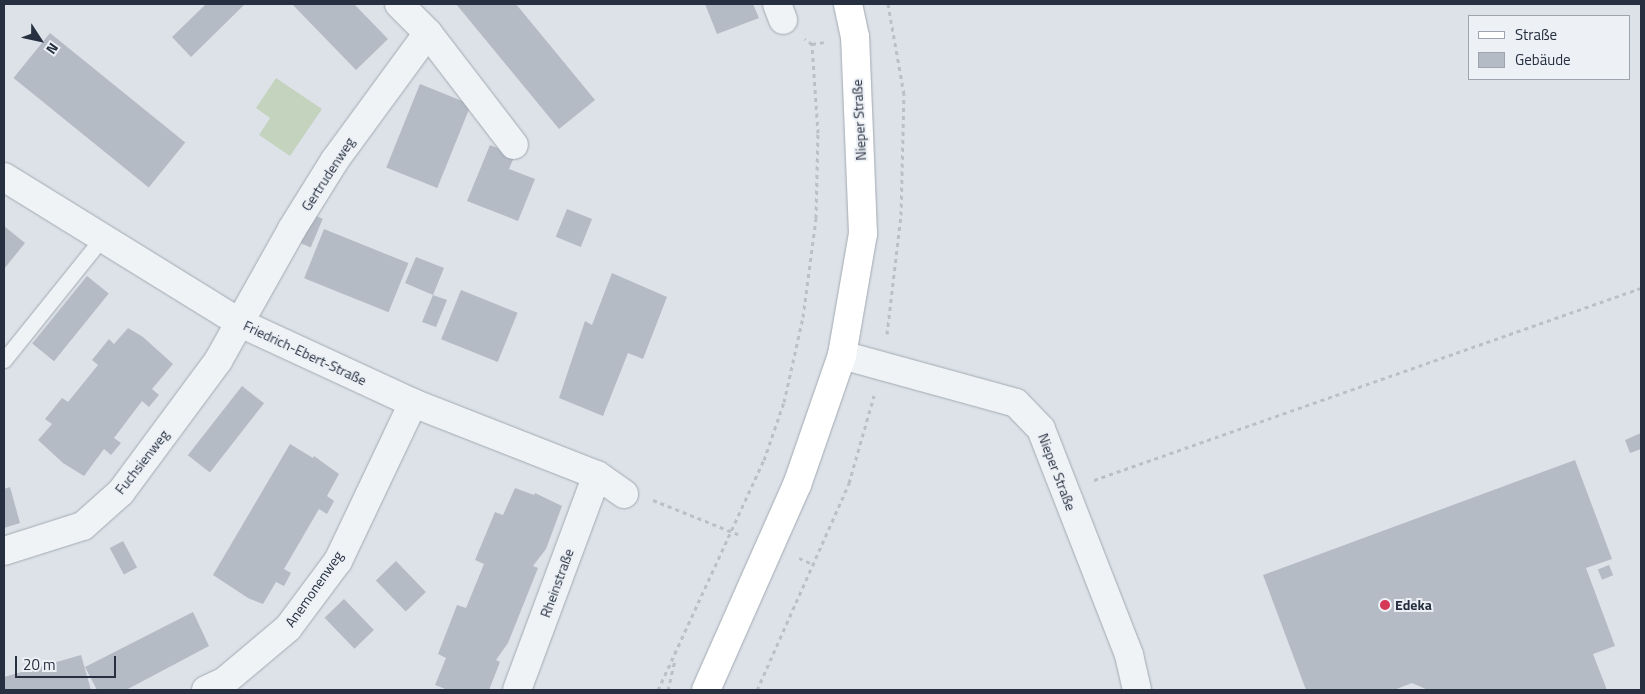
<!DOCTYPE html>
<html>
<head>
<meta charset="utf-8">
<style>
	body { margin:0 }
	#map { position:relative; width:1645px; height:694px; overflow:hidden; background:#dde2e8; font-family:"Titillium Web",sans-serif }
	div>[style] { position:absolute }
	.green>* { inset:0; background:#c4d3be }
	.building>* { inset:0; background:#b4bbc5; transform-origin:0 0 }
	.path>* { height:3px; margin-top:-1.5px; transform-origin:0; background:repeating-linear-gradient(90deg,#bbc0c7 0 4px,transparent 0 8px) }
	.roads { filter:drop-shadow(0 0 1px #a2a9b2) drop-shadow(0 0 1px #a2a9b2) }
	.lane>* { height:15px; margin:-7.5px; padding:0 7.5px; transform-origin:7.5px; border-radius:7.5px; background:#f0f3f6 }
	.street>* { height:28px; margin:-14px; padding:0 14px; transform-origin:14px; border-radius:14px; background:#f0f3f6 }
	.secondary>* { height:28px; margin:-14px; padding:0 14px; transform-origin:14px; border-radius:14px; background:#fff }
	.dots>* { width:14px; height:14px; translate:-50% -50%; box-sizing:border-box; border:2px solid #edf1f6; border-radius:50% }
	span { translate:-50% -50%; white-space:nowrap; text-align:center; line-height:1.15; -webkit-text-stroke:4px #edf1f6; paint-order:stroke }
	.street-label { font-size:14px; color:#263040 }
	.poi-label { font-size:14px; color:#263040; font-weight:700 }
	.left { translate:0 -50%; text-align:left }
	.frame { position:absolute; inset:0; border:5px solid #263040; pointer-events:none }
	.legend { position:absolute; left:1468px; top:15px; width:162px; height:65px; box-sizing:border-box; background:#edf1f6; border:1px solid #9da4ad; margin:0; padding:6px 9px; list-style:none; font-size:15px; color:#263040 }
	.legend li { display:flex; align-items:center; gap:10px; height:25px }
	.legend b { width:25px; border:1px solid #9da4ad }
	.north { position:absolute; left:15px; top:15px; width:50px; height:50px; -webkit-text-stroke:4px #edf1f6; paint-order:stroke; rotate:125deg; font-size:14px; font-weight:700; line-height:20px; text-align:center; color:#263040 }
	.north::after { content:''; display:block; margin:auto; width:18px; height:22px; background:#263040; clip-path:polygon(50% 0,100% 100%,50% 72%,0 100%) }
	.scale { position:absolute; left:15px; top:656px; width:101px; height:22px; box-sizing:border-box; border:2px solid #263040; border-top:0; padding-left:6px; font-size:15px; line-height:18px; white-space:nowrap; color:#263040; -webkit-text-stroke:4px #edf1f6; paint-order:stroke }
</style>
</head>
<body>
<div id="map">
	<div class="green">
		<i style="clip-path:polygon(276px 78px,322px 109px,290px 156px,259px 135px,270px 118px,256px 108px)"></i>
	</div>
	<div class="building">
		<i style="clip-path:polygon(206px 4px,245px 4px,191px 57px,172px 37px)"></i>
		<i style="clip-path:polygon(292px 4px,354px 4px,388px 39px,356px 70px)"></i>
		<i style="clip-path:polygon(456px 4px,516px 4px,595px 100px,559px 129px)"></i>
		<i style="clip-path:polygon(705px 4px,753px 4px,759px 18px,717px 34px)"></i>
		<i style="left:50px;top:33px;width:174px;height:58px;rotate:39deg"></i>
		<i style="left:420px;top:84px;width:55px;height:90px;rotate:22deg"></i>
		<i style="clip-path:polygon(490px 145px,515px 155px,509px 169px,535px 179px,518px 221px,467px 201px)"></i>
		<i style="left:567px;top:209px;width:27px;height:30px;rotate:22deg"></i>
		<i style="left:309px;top:213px;width:15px;height:31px;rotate:23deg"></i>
		<i style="clip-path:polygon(4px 226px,25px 243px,4px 269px)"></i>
		<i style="left:324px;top:229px;width:91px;height:53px;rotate:22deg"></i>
		<i style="clip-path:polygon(416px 257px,444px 268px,433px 295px,447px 300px,436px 327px,422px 322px,433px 295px,405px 283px)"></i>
		<i style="clip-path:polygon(612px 273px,667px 297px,643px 359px,628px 353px,603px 416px,559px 398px,585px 321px,592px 325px)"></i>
		<i style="left:87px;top:276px;width:28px;height:87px;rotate:39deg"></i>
		<i style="left:461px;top:290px;width:61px;height:53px;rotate:22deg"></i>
		<i style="clip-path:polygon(128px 328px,143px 337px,173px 364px,152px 389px,159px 395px,149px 407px,142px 401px,114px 438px,121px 443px,111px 455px,104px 449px,84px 476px,63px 463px,38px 440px,52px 424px,45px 419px,62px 398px,68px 402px,98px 365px,92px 360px,109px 339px,114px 344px)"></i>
		<i style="left:242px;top:386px;width:28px;height:88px;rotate:38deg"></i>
		<i style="clip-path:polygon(1641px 433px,1641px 449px,1630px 453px,1625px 440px)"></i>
		<i style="clip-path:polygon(290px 444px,313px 458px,314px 456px,339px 474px,327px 496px,334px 501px,327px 514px,319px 509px,284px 569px,291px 573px,284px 586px,276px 582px,263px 604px,248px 598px,213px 575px)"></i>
		<i style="clip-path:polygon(1575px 460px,1612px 559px,1586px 568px,1615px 646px,1593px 654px,1607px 690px,1428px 690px,1412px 683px,1394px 690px,1306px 690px,1263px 575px)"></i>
		<i style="clip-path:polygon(10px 487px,20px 523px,4px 528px,4px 489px)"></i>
		<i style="clip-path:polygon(515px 488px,534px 495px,535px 493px,562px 506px,546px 549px,533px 566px,538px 568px,508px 643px,496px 660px,500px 662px,489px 690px,448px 690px,435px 685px,446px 658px,438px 654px,457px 605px,466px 608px,484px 564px,475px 560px,495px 512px,503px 515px)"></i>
		<i style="left:123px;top:541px;width:30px;height:15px;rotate:62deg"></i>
		<i style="left:396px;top:561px;width:43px;height:28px;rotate:46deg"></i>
		<i style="left:1609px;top:565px;width:11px;height:12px;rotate:68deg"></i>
		<i style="left:344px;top:599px;width:43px;height:27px;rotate:46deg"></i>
		<i style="clip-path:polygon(193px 612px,209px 646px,126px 690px,97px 690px,85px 667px)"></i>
		<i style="clip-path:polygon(81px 655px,91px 690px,4px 690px,4px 677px)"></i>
	</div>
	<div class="path">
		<i style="left:812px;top:44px;width:12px;rotate:-9deg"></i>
		<i style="left:887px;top:334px;width:120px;rotate:-83.3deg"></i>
		<i style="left:901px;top:215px;width:121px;rotate:-88.6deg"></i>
		<i style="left:904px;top:94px;width:91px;rotate:-100.1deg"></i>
		<i style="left:1094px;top:480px;width:580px;rotate:-19.34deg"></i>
		<i style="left:653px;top:500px;width:94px;rotate:21.9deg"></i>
		<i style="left:799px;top:558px;width:17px;rotate:24deg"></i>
		<i style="left:658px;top:690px;width:253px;rotate:-65.3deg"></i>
		<i style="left:764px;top:460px;width:61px;rotate:-71deg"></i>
		<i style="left:784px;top:402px;width:87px;rotate:-77.4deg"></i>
		<i style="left:803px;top:317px;width:100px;rotate:-82.5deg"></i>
		<i style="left:816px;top:218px;width:85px;rotate:-88.7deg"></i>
		<i style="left:818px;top:133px;width:89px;rotate:-93.9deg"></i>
		<i style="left:812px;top:44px;width:9px;rotate:-144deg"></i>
		<i style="left:668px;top:690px;width:31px;rotate:-77deg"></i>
		<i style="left:757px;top:690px;width:227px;rotate:-66deg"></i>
		<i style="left:849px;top:483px;width:91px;rotate:-74deg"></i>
	</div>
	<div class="roads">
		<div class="lane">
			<i style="left:4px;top:360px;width:156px;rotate:-51.2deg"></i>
		</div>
		<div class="street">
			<i style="left:399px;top:4px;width:41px;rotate:45deg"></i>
			<i style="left:428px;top:33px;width:141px;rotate:52.5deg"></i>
			<i style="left:777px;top:4px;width:17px;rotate:69deg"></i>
			<i style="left:4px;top:177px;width:278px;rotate:31.7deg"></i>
			<i style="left:240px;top:323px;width:191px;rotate:24.8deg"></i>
			<i style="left:413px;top:403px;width:198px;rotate:21.4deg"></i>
			<i style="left:597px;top:475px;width:33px;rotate:35deg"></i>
			<i style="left:842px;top:355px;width:180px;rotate:15.4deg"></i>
			<i style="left:1016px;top:403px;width:36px;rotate:46deg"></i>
			<i style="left:1041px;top:429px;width:243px;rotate:68.7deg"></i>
			<i style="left:1129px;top:655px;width:36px;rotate:77deg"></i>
			<i style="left:4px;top:551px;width:83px;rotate:-17.6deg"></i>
			<i style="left:83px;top:526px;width:51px;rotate:-41.8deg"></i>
			<i style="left:121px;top:492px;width:163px;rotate:-53.5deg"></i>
			<i style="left:218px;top:361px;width:151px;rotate:-60.7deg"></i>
			<i style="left:292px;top:229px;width:81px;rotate:-58.1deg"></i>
			<i style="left:335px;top:160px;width:157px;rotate:-53.8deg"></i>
			<i style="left:206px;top:690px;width:21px;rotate:-25deg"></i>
			<i style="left:225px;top:681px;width:82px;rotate:-40.1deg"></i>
			<i style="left:288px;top:628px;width:84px;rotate:-53.3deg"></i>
			<i style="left:338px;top:561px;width:175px;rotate:-64.6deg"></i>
			<i style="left:517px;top:690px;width:229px;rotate:-69.6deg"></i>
		</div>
		<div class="secondary">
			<i style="left:706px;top:690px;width:224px;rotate:-66.1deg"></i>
			<i style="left:797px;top:485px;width:138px;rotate:-70.9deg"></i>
			<i style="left:842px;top:355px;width:123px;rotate:-80.2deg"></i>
			<i style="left:863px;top:234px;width:197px;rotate:-92.3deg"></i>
			<i style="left:855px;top:37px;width:34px;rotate:-102deg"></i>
		</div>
	</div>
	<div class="dots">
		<i style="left:1385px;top:605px;background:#d63955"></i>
	</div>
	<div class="street-label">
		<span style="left:859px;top:120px;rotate:-93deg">Nieper Straße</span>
		<span style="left:328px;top:174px;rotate:-57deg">Gertrudenweg</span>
		<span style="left:305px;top:353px;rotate:25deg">Friedrich-Ebert-Straße</span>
		<span style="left:142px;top:462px;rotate:-52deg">Fuchsienweg</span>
		<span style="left:1057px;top:472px;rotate:69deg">Nieper Straße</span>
		<span style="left:557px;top:583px;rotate:-70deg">Rheinstraße</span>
		<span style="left:314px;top:589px;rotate:-55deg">Anemonenweg</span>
	</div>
	<div class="poi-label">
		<span class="left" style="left:1395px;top:605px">Edeka</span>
	</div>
	<div class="frame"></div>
	<ul class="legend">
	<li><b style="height:6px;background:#fff"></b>Straße</li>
	<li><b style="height:14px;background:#b4bbc5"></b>Gebäude</li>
	</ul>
	<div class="north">N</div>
	<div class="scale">20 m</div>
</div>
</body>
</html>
